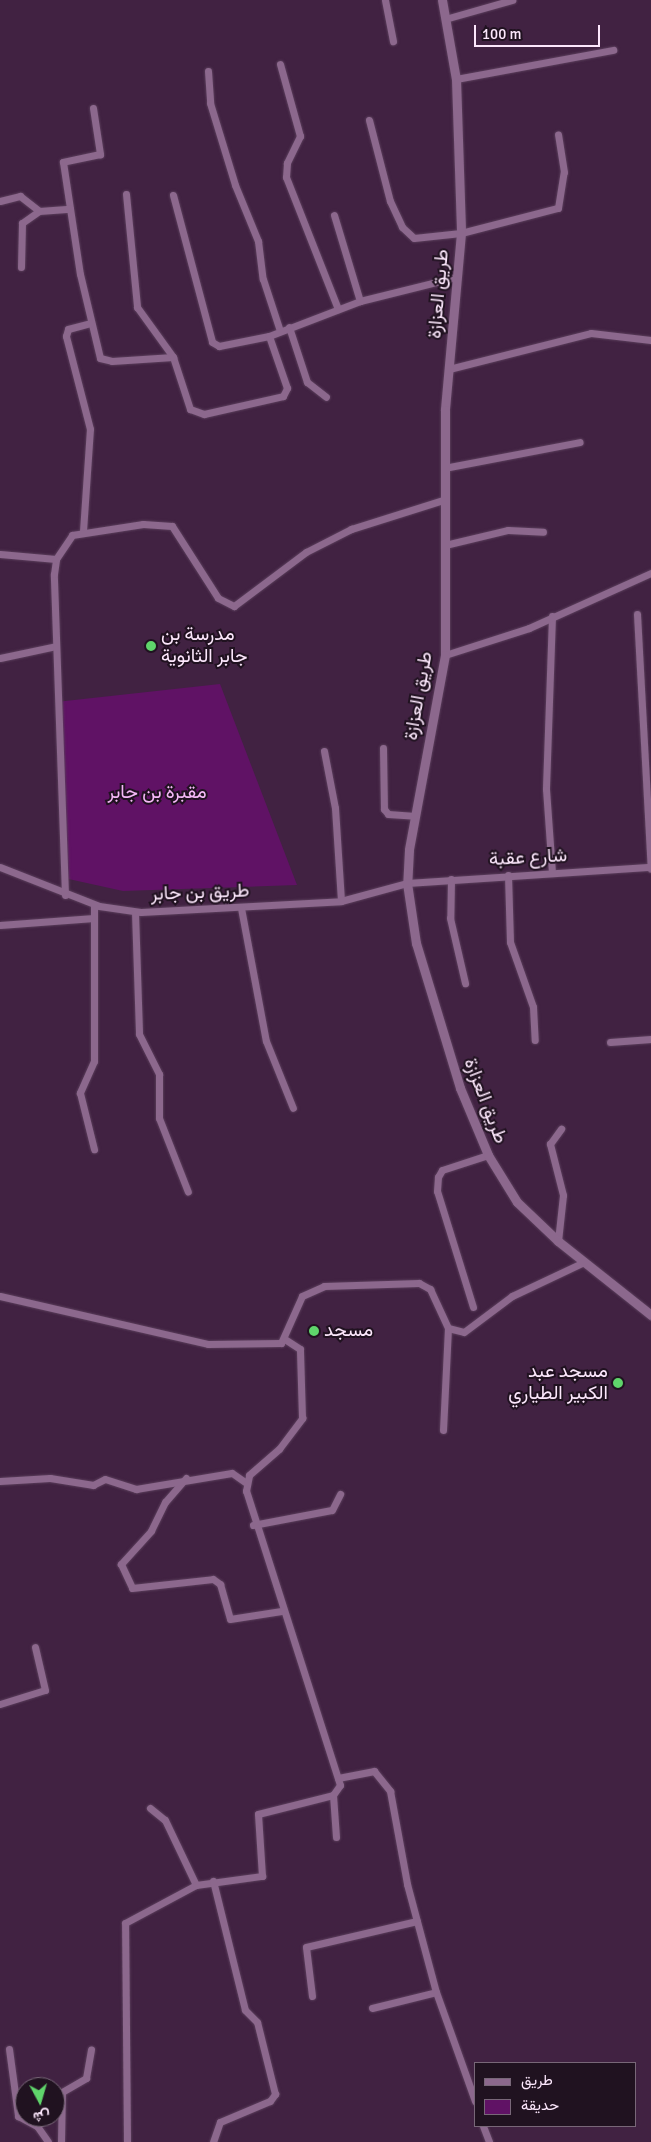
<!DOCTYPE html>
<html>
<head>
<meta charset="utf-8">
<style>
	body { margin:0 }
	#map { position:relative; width:651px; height:2142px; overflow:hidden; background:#412242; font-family:Signika,Vazirmatn,sans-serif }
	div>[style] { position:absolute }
	.green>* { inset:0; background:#601265 }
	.roads { filter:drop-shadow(0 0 1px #5a3e5b) drop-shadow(0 0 1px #5a3e5b) }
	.minor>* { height:7px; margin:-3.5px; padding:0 3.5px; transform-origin:3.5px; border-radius:3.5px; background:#8c688d }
	.tertiary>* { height:9px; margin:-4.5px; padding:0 4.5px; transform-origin:4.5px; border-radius:4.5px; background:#8c688d }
	.dots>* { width:14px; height:14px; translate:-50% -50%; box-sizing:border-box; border:2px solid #201220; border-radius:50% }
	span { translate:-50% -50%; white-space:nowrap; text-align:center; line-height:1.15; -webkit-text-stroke:4px #201220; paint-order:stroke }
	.street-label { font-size:19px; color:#fce7fc }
	.poi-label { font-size:19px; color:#fce7fc }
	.left { translate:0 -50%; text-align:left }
	.right { translate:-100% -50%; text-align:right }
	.park-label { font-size:19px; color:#f5b8f7 }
	.legend { position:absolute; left:474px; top:2062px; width:162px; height:65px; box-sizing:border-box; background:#201220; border:1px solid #786778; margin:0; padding:6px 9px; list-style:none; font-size:15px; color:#fce7fc }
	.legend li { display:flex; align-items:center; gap:10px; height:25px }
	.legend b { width:25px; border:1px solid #786778 }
	.north { position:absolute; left:15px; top:2077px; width:50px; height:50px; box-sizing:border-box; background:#201220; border:1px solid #786778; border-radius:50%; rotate:174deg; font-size:14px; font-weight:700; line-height:20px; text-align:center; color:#fce7fc }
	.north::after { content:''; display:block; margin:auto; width:18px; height:22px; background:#5fd56b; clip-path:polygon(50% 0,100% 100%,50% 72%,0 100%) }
	.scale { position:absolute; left:474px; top:25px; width:126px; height:22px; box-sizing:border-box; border:2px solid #fce7fc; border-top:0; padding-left:6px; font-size:15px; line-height:18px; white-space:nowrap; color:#fce7fc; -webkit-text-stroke:4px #201220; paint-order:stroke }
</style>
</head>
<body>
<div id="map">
	<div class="green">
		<i style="clip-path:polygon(220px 684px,297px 885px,123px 891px,64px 878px,56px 702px)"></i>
	</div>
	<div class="roads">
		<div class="minor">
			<i style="left:385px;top:0;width:42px;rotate:79deg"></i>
			<i style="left:445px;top:19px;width:70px;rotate:-15.8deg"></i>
			<i style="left:280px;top:64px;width:75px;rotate:74.5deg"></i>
			<i style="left:300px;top:136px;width:30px;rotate:116deg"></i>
			<i style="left:287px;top:163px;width:14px;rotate:94deg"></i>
			<i style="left:286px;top:177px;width:142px;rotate:68.5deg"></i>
			<i style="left:208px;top:71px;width:32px;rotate:86deg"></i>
			<i style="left:210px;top:103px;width:86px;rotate:73deg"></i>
			<i style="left:235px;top:185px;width:61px;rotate:67.7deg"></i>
			<i style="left:258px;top:241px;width:38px;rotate:83deg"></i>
			<i style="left:263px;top:279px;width:55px;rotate:71.9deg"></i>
			<i style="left:456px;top:79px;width:160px;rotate:-10.5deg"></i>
			<i style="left:93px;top:108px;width:47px;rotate:81.3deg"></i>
			<i style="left:100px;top:154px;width:38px;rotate:168deg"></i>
			<i style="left:63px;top:162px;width:113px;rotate:81.4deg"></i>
			<i style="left:80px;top:274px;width:86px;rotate:76.6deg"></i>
			<i style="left:100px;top:358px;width:12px;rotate:14deg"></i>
			<i style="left:112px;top:361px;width:61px;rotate:-3.8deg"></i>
			<i style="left:173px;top:357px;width:55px;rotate:71.9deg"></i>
			<i style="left:190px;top:409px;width:15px;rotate:20deg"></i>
			<i style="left:204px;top:414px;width:81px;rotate:-12.8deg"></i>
			<i style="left:283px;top:396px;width:9px;rotate:-63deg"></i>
			<i style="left:287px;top:388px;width:55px;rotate:-109.1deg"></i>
			<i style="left:369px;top:120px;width:84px;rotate:75.5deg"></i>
			<i style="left:390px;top:201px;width:29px;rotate:65deg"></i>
			<i style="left:402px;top:227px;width:16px;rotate:43deg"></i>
			<i style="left:414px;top:238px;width:47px;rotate:-6.1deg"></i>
			<i style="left:461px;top:233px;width:100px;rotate:-14.5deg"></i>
			<i style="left:558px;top:208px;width:36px;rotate:-81deg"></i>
			<i style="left:564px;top:172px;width:38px;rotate:-99deg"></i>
			<i style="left:126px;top:194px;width:114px;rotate:84.4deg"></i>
			<i style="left:137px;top:307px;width:62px;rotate:54.2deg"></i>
			<i style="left:173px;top:195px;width:152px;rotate:75.1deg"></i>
			<i style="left:212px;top:342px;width:8px;rotate:30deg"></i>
			<i style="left:219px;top:346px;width:51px;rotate:-11.3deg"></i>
			<i style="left:269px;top:336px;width:97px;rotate:-21deg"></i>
			<i style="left:360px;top:301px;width:100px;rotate:-13.9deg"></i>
			<i style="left:0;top:201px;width:21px;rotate:-14deg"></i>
			<i style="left:20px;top:196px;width:24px;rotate:38deg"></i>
			<i style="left:39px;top:211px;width:31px;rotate:-4deg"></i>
			<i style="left:334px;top:215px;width:90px;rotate:73.2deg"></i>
			<i style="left:21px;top:267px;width:44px;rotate:-88.7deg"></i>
			<i style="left:22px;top:223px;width:21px;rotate:-35deg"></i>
			<i style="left:289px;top:327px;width:58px;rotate:71.9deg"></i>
			<i style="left:307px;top:382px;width:24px;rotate:38deg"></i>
			<i style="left:449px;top:369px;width:146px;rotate:-14.2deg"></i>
			<i style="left:591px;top:333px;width:60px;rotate:6.7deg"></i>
			<i style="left:444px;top:468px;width:138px;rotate:-10.8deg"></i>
			<i style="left:83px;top:531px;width:102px;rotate:-86.1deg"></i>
			<i style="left:90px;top:429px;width:96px;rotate:-104.5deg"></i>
			<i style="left:66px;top:336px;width:7px;rotate:-74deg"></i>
			<i style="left:68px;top:329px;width:23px;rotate:-15deg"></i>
			<i style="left:445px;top:545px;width:65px;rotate:-13.4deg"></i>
			<i style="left:508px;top:530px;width:35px;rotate:3deg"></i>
			<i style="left:0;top:554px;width:56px;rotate:5.1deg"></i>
			<i style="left:637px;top:614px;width:255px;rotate:86.9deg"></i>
			<i style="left:552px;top:616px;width:173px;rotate:92deg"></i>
			<i style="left:546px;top:789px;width:84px;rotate:85.9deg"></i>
			<i style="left:445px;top:655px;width:88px;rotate:-17.8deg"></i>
			<i style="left:529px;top:628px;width:134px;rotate:-24.3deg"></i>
			<i style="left:0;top:658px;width:57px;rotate:-12.1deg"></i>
			<i style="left:383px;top:748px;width:61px;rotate:89.1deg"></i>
			<i style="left:384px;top:809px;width:6px;rotate:51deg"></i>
			<i style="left:388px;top:814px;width:27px;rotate:4deg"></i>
			<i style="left:324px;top:751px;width:58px;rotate:79.1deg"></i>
			<i style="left:335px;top:808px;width:93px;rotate:86.3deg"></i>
			<i style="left:0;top:867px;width:106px;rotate:21.5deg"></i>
			<i style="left:99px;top:906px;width:42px;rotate:8.1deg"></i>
			<i style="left:141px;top:912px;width:200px;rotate:-3.1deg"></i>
			<i style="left:341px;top:901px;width:68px;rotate:-15.3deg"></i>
			<i style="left:407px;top:883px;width:245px;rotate:-3.8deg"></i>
			<i style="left:508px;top:875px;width:67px;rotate:88.3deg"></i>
			<i style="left:510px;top:942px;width:69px;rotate:70.5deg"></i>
			<i style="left:533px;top:1007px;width:33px;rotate:87deg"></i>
			<i style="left:451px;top:879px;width:39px;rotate:91deg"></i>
			<i style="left:450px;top:918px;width:67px;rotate:77deg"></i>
			<i style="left:65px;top:895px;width:321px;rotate:-92deg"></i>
			<i style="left:54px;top:574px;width:15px;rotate:-82deg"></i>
			<i style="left:56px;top:559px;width:29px;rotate:-56deg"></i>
			<i style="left:72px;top:535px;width:72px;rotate:-8.8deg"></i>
			<i style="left:143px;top:524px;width:29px;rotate:4deg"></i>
			<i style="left:172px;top:526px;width:85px;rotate:57.4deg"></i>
			<i style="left:218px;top:598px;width:18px;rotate:27deg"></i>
			<i style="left:234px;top:606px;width:90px;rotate:-36.9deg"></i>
			<i style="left:306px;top:552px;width:51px;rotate:-27.1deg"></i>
			<i style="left:351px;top:529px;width:96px;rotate:-17.5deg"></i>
			<i style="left:94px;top:905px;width:156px;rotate:90deg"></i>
			<i style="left:94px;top:1061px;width:35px;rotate:114deg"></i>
			<i style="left:80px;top:1093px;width:58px;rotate:76deg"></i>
			<i style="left:241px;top:908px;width:135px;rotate:79.4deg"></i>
			<i style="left:266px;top:1041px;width:72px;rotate:68.1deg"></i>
			<i style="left:135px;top:912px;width:122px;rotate:88.1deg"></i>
			<i style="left:139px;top:1034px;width:45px;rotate:63.4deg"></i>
			<i style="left:159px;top:1074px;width:44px;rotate:90deg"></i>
			<i style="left:159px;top:1118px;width:79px;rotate:68.6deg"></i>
			<i style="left:0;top:925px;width:94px;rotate:-4.3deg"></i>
			<i style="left:610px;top:1042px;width:41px;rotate:-4.2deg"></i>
			<i style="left:558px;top:1241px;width:46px;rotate:-83.8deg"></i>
			<i style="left:563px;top:1195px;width:53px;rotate:-104.3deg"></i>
			<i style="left:550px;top:1144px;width:19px;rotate:-54deg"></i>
			<i style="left:0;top:1296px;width:213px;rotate:13deg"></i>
			<i style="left:208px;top:1344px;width:73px;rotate:-0.8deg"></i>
			<i style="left:281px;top:1343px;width:51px;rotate:-65.9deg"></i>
			<i style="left:302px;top:1296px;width:24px;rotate:-24deg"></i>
			<i style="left:324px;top:1286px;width:95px;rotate:-1.8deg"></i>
			<i style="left:419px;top:1283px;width:13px;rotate:29deg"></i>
			<i style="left:430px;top:1289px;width:43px;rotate:65.2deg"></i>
			<i style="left:448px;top:1328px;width:16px;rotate:14deg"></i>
			<i style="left:464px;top:1332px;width:60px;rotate:-36.9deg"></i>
			<i style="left:512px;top:1296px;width:80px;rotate:-25.3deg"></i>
			<i style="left:473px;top:1307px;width:121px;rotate:-107.2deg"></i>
			<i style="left:437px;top:1191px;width:14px;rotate:-86deg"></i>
			<i style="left:438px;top:1177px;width:8px;rotate:-60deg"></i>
			<i style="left:442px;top:1170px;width:48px;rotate:-18.1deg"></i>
			<i style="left:443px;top:1430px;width:102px;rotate:-87.2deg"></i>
			<i style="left:186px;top:1478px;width:32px;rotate:131deg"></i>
			<i style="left:165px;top:1502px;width:32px;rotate:116deg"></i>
			<i style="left:151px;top:1531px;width:45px;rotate:132.3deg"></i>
			<i style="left:121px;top:1564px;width:26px;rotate:65deg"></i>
			<i style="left:132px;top:1588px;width:81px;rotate:-6.3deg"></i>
			<i style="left:213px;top:1579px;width:9px;rotate:36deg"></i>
			<i style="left:220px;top:1584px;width:36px;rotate:74deg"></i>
			<i style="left:230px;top:1619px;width:52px;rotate:-8.9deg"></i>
			<i style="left:0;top:1481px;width:50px;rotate:-3.4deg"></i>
			<i style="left:50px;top:1478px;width:44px;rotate:9.2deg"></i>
			<i style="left:93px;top:1485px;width:13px;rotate:-27deg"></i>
			<i style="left:105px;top:1479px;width:33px;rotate:18deg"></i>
			<i style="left:136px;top:1489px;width:97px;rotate:-9.5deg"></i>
			<i style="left:232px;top:1473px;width:16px;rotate:35deg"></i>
			<i style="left:253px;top:1525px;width:80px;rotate:-10.8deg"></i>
			<i style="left:332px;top:1510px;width:18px;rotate:-63deg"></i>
			<i style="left:0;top:1704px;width:47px;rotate:-17.3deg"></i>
			<i style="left:45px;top:1690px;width:44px;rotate:-103.1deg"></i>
			<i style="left:338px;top:1778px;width:37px;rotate:-11deg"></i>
			<i style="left:374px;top:1771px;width:26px;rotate:51deg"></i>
			<i style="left:390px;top:1791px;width:95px;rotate:79.6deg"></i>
			<i style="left:407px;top:1884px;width:112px;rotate:75deg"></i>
			<i style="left:436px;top:1992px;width:116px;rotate:70.3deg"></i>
			<i style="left:333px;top:1795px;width:42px;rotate:85.9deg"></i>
			<i style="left:150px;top:1808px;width:19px;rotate:39deg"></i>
			<i style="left:165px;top:1820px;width:72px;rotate:64.5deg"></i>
			<i style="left:312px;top:1996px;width:49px;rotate:-97deg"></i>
			<i style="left:306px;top:1947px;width:114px;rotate:-13.2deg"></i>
			<i style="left:372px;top:2008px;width:66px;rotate:-14deg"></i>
			<i style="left:9px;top:2049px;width:68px;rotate:82.3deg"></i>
			<i style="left:18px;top:2116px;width:21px;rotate:28deg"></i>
			<i style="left:37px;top:2126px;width:19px;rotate:55deg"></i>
			<i style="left:483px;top:2126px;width:17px;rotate:69deg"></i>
			<i style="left:61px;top:2142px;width:50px;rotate:-88.9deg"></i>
			<i style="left:62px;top:2092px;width:28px;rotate:-30deg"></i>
			<i style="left:86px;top:2078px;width:29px;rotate:-80deg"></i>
			<i style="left:127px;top:2142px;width:219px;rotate:-90.5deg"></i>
			<i style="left:125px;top:1923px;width:81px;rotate:-28.2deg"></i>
			<i style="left:196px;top:1885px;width:67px;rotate:-7.8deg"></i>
			<i style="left:262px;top:1876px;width:62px;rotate:-93.7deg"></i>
			<i style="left:258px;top:1814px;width:77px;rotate:-14.2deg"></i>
			<i style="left:333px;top:1795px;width:12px;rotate:-55deg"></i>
			<i style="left:340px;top:1785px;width:309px;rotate:-107.7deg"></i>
			<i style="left:246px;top:1491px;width:16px;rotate:-79deg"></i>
			<i style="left:249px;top:1475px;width:40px;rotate:-41deg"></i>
			<i style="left:279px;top:1449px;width:39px;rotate:-53deg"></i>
			<i style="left:302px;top:1418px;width:69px;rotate:-91.7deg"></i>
			<i style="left:300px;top:1349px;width:17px;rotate:-147deg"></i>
			<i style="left:213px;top:2142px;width:21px;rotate:-71deg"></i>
			<i style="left:220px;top:2122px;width:54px;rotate:-22.8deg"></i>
			<i style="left:270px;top:2101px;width:9px;rotate:-54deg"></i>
			<i style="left:275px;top:2094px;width:74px;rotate:-104deg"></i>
			<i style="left:257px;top:2022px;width:17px;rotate:-135deg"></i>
			<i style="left:245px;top:2010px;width:133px;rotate:-103.9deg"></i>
		</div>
		<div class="tertiary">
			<i style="left:442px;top:0;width:80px;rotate:80deg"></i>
			<i style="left:456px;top:79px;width:154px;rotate:88.1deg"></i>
			<i style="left:461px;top:233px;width:178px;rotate:95.2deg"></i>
			<i style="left:445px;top:410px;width:245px;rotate:90deg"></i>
			<i style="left:445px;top:655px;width:198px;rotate:100.5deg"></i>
			<i style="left:409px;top:850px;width:33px;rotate:93deg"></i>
			<i style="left:407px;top:883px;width:61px;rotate:81.5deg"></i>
			<i style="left:416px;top:943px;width:152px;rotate:73.1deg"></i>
			<i style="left:460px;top:1088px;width:73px;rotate:67.3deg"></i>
			<i style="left:488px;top:1155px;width:55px;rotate:58.3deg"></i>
			<i style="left:517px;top:1202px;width:57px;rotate:43.6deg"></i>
			<i style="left:558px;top:1241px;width:119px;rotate:38.5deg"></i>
		</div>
	</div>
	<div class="dots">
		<i style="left:151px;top:646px;background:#5fd56b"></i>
		<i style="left:314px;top:1331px;background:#5fd56b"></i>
		<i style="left:618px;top:1383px;background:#5fd56b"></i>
	</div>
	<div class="street-label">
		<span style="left:439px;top:294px;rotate:-85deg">طريق العزازة</span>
		<span style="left:419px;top:696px;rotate:-80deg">طريق العزازة</span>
		<span style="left:528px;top:858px;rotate:-3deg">شارع عقبة</span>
		<span style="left:200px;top:893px;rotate:-2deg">طريق بن جابر</span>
		<span style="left:485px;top:1101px;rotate:69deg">طريق العزازة</span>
	</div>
	<div class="poi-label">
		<span class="left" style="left:161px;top:646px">مدرسة بن<br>جابر الثانوية</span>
		<span class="left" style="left:324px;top:1331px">مسجد</span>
		<span class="right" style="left:608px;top:1383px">مسجد عبد<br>الكبير الطياري</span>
	</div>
	<div class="park-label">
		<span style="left:157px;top:793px">مقبرة بن جابر</span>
	</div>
	<ul class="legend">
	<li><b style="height:6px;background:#8c688d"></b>طريق</li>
	<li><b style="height:14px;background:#601265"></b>حديقة</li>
	</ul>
	<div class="north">ش</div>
	<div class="scale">100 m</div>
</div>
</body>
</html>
